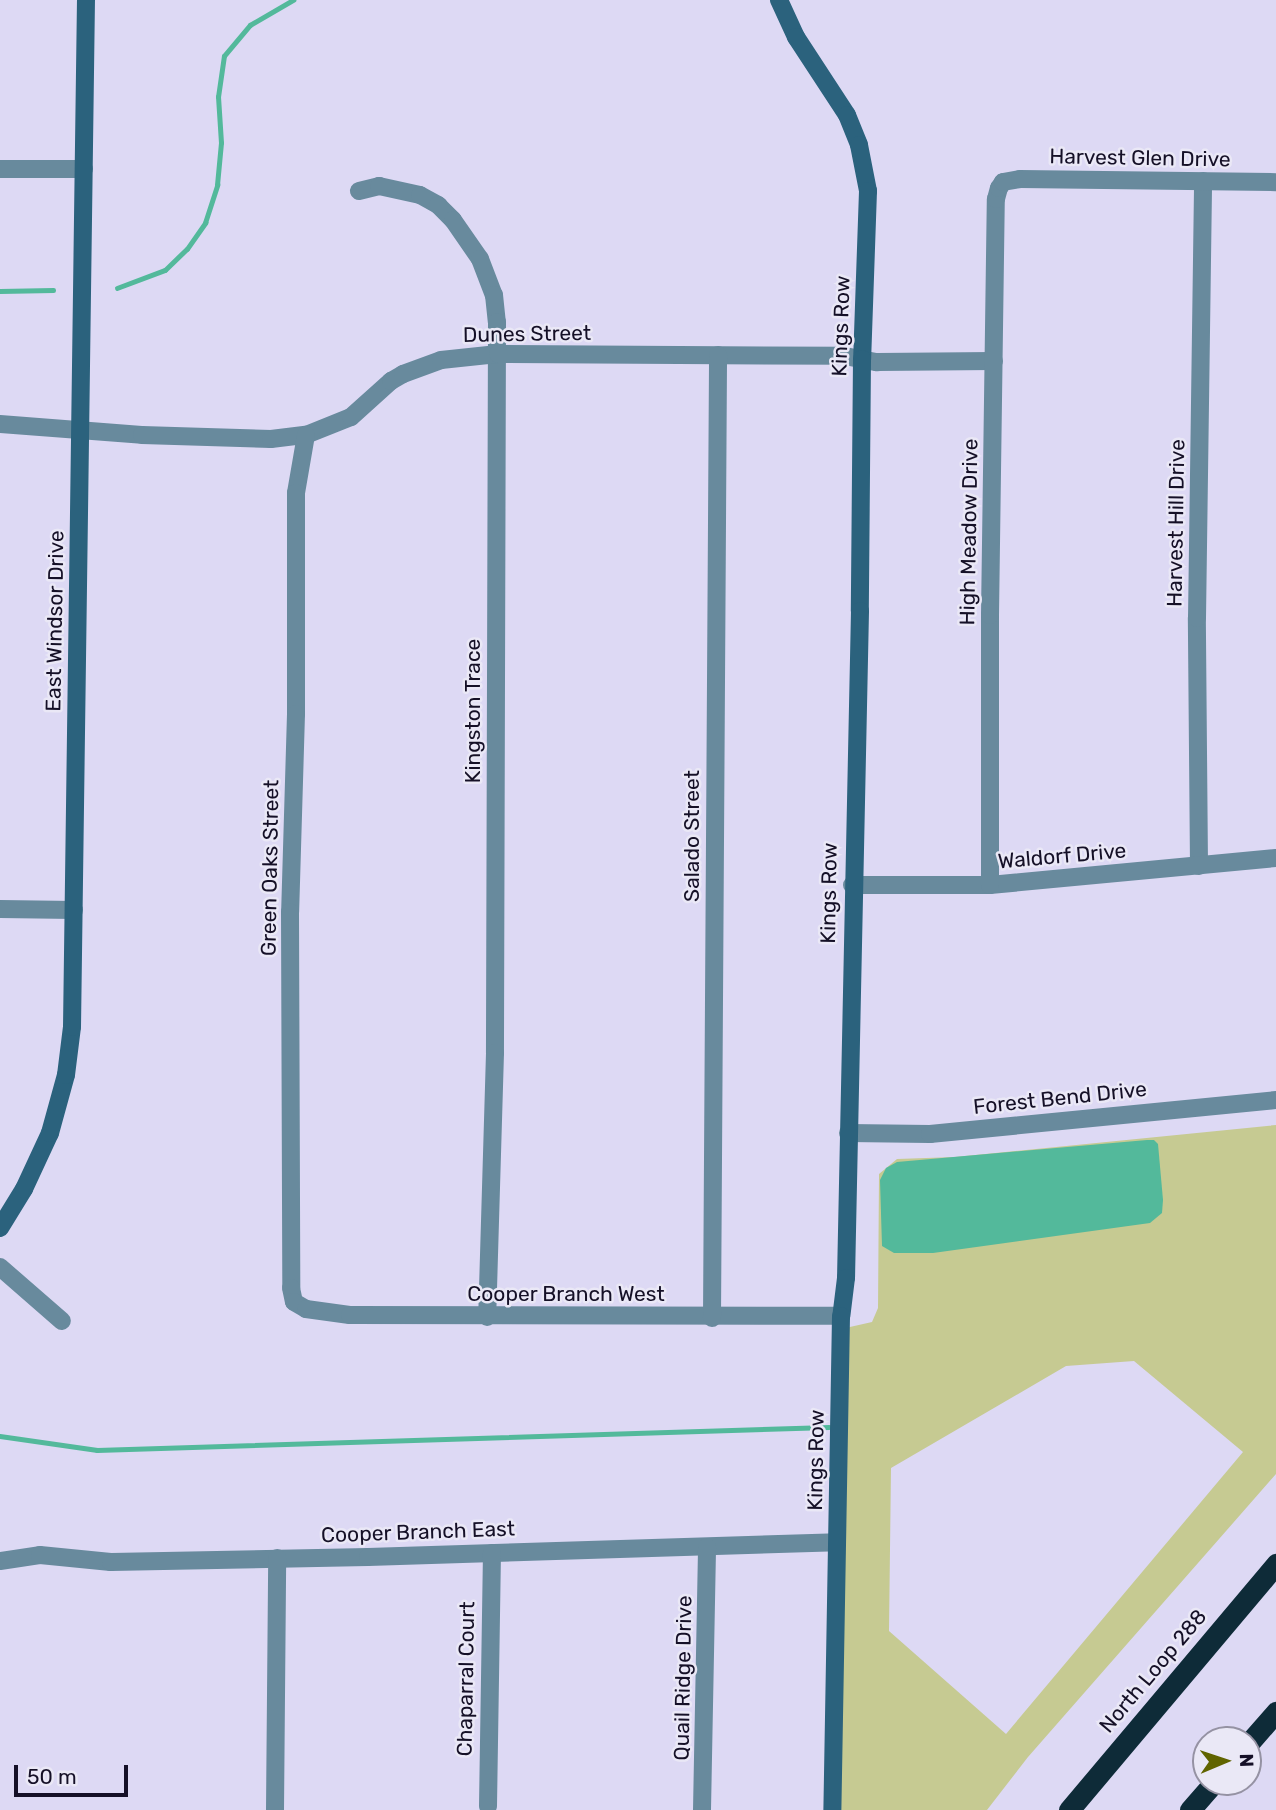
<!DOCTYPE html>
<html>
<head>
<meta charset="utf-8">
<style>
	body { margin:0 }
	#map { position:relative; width:1276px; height:1810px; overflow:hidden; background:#ddd9f4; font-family:Rubik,sans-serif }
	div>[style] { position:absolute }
	.green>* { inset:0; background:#c6ca92 }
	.water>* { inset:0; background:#53b99b }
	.stream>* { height:4.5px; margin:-2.25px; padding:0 2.25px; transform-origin:2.25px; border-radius:2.25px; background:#53b99b }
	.street>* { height:18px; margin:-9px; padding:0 9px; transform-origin:9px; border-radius:9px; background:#688a9d }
	.secondary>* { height:18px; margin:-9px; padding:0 9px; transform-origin:9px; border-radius:9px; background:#2b627d }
	.highway>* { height:21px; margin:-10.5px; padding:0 10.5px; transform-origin:10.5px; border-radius:10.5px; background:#0e2b38 }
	span { translate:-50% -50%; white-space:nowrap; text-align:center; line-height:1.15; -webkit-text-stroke:5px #eae8f6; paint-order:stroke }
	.street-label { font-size:21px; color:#151027 }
	.north { position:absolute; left:1192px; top:1726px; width:70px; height:70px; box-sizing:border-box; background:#eae8f6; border:2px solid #9592a3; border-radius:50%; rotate:88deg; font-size:19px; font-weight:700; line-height:28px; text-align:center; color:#151027 }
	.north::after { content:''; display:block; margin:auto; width:24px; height:32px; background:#616400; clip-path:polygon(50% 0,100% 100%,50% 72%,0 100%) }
	.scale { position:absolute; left:14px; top:1765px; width:114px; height:32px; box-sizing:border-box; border:4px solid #151027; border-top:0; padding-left:9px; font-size:21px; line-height:24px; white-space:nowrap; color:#151027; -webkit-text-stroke:5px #eae8f6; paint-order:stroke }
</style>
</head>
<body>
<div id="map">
	<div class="green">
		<i style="clip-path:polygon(evenodd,1276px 1125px,1276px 1474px,1028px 1757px,987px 1810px,832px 1810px,841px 1329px,872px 1322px,878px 1308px,879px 1174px,897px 1159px,955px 1157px,1276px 1125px,1134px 1361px,1243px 1452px,1006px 1734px,889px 1631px,891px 1468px,1066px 1366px,1134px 1361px)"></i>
	</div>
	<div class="water">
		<i style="clip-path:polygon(1147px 1140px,1154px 1140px,1158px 1144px,1163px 1200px,1162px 1213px,1150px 1223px,933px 1253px,894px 1253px,882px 1246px,880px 1180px,886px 1168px,897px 1162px)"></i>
	</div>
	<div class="stream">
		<i style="left:117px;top:288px;width:51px;rotate:-20.6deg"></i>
		<i style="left:165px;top:270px;width:30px;rotate:-44deg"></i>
		<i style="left:187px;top:249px;width:32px;rotate:-55deg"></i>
		<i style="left:205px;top:223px;width:40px;rotate:-72deg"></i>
		<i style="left:217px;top:185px;width:42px;rotate:-84.6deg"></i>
		<i style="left:221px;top:143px;width:46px;rotate:-93.7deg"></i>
		<i style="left:218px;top:97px;width:41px;rotate:-81.7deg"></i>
		<i style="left:224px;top:56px;width:40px;rotate:-50deg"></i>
		<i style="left:250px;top:25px;width:50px;rotate:-30.2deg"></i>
		<i style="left:0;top:291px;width:53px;rotate:-1.1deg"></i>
		<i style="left:0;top:1436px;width:98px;rotate:8.2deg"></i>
		<i style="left:97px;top:1450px;width:732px;rotate:-1.8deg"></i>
	</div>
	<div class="street">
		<i style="left:0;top:169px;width:84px"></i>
		<i style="left:359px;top:191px;width:21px;rotate:-14deg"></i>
		<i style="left:379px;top:186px;width:42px;rotate:12.4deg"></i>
		<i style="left:420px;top:195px;width:21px;rotate:29deg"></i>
		<i style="left:438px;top:205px;width:21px;rotate:45deg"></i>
		<i style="left:453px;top:220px;width:47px;rotate:55.3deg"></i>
		<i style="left:480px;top:259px;width:39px;rotate:69deg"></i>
		<i style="left:494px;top:295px;width:27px;rotate:84deg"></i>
		<i style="left:497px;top:322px;width:731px;rotate:90.16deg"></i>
		<i style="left:495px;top:1053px;width:264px;rotate:91.7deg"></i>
		<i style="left:0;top:424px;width:142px;rotate:4.4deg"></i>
		<i style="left:142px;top:435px;width:129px;rotate:1.8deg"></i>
		<i style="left:271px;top:439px;width:35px;rotate:-7deg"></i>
		<i style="left:306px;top:435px;width:48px;rotate:-21.8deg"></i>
		<i style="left:351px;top:417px;width:54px;rotate:-42deg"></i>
		<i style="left:391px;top:381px;width:14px;rotate:-30deg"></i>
		<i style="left:403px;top:374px;width:40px;rotate:-20.2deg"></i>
		<i style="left:441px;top:360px;width:57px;rotate:-6deg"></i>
		<i style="left:498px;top:354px;width:347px;rotate:0.3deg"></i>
		<i style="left:845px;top:356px;width:33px;rotate:11deg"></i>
		<i style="left:877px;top:362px;width:117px;rotate:-0.5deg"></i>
		<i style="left:306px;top:435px;width:59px;rotate:99.8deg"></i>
		<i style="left:296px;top:493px;width:221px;rotate:90deg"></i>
		<i style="left:296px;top:714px;width:198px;rotate:91.7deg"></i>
		<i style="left:290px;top:912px;width:376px;rotate:89.8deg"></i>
		<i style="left:291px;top:1288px;width:14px;rotate:78deg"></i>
		<i style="left:294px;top:1302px;width:14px;rotate:30deg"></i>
		<i style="left:306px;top:1309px;width:44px;rotate:7.8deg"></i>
		<i style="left:350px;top:1315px;width:491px;rotate:0.1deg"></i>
		<i style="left:1199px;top:866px;width:248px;rotate:-90.5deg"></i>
		<i style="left:1197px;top:618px;width:437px;rotate:-89.2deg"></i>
		<i style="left:852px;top:885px;width:138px"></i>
		<i style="left:990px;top:885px;width:287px;rotate:-5.4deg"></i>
		<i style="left:990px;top:885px;width:270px;rotate:-90deg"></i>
		<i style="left:990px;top:615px;width:416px;rotate:-89.2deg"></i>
		<i style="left:996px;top:199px;width:11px;rotate:-75deg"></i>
		<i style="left:999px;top:188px;width:7px;rotate:-56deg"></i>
		<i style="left:1003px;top:182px;width:17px;rotate:-10deg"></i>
		<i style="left:1020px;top:179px;width:256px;rotate:0.7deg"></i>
		<i style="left:0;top:909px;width:74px;rotate:0.8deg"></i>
		<i style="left:848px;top:1133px;width:82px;rotate:0.7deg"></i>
		<i style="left:930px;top:1134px;width:348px;rotate:-5.6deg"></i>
		<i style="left:0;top:1267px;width:82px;rotate:41.1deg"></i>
		<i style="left:712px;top:1318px;width:963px;rotate:-89.64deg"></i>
		<i style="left:0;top:1561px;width:40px;rotate:-8.5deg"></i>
		<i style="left:40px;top:1555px;width:71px;rotate:5.6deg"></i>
		<i style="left:111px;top:1562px;width:257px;rotate:-1.1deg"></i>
		<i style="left:368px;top:1557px;width:469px;rotate:-1.8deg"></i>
		<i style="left:488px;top:1806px;width:253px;rotate:-89.1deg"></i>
		<i style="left:275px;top:1810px;width:252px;rotate:-89.5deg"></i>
		<i style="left:702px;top:1810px;width:263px;rotate:-88.9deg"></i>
	</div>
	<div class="secondary">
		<i style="left:779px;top:0;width:41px;rotate:65.3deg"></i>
		<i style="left:796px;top:37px;width:93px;rotate:56.8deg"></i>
		<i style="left:847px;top:115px;width:32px;rotate:68deg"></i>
		<i style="left:859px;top:145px;width:47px;rotate:78.9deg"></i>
		<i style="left:868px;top:191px;width:168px;rotate:92deg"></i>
		<i style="left:862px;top:359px;width:252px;rotate:90.5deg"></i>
		<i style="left:860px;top:611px;width:667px;rotate:91.2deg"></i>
		<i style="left:846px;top:1278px;width:38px;rotate:97deg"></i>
		<i style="left:841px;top:1316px;width:494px;rotate:91deg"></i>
		<i style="left:0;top:1228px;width:46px;rotate:-58.4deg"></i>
		<i style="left:24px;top:1189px;width:62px;rotate:-65.1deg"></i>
		<i style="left:50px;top:1133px;width:60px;rotate:-74.6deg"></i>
		<i style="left:66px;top:1075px;width:48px;rotate:-82.9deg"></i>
		<i style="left:72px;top:1027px;width:1027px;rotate:-89.22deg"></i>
	</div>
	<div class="highway">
		<i style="left:1248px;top:1744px;width:43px;rotate:-48.8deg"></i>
		<i style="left:1069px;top:1810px;width:322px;rotate:-49.9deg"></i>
		<i style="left:1190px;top:1810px;width:37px;rotate:-49deg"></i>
	</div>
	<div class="street-label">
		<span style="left:1140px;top:158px;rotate:1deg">Harvest Glen Drive</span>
		<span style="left:841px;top:326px;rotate:-88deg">Kings Row</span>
		<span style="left:527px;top:334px;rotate:-1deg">Dunes Street</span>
		<span style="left:1176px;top:523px;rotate:-89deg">Harvest Hill Drive</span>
		<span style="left:969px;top:532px;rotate:-89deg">High Meadow Drive</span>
		<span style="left:55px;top:621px;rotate:-89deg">East Windsor Drive</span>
		<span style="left:473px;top:711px;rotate:-90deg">Kingston Trace</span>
		<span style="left:692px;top:836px;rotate:-90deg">Salado Street</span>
		<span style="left:1062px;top:856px;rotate:-5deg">Waldorf Drive</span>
		<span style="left:270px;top:868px;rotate:-89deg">Green Oaks Street</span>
		<span style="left:829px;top:893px;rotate:-89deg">Kings Row</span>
		<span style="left:1060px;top:1098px;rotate:-6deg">Forest Bend Drive</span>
		<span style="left:566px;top:1294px">Cooper Branch West</span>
		<span style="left:816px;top:1460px;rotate:-89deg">Kings Row</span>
		<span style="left:418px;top:1532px;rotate:-2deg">Cooper Branch East</span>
		<span style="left:1153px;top:1671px;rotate:-50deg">North Loop 288</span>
		<span style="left:683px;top:1678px;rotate:-89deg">Quail Ridge Drive</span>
		<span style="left:466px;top:1679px;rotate:-89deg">Chaparral Court</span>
	</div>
	<div class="north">N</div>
	<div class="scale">50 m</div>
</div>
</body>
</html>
